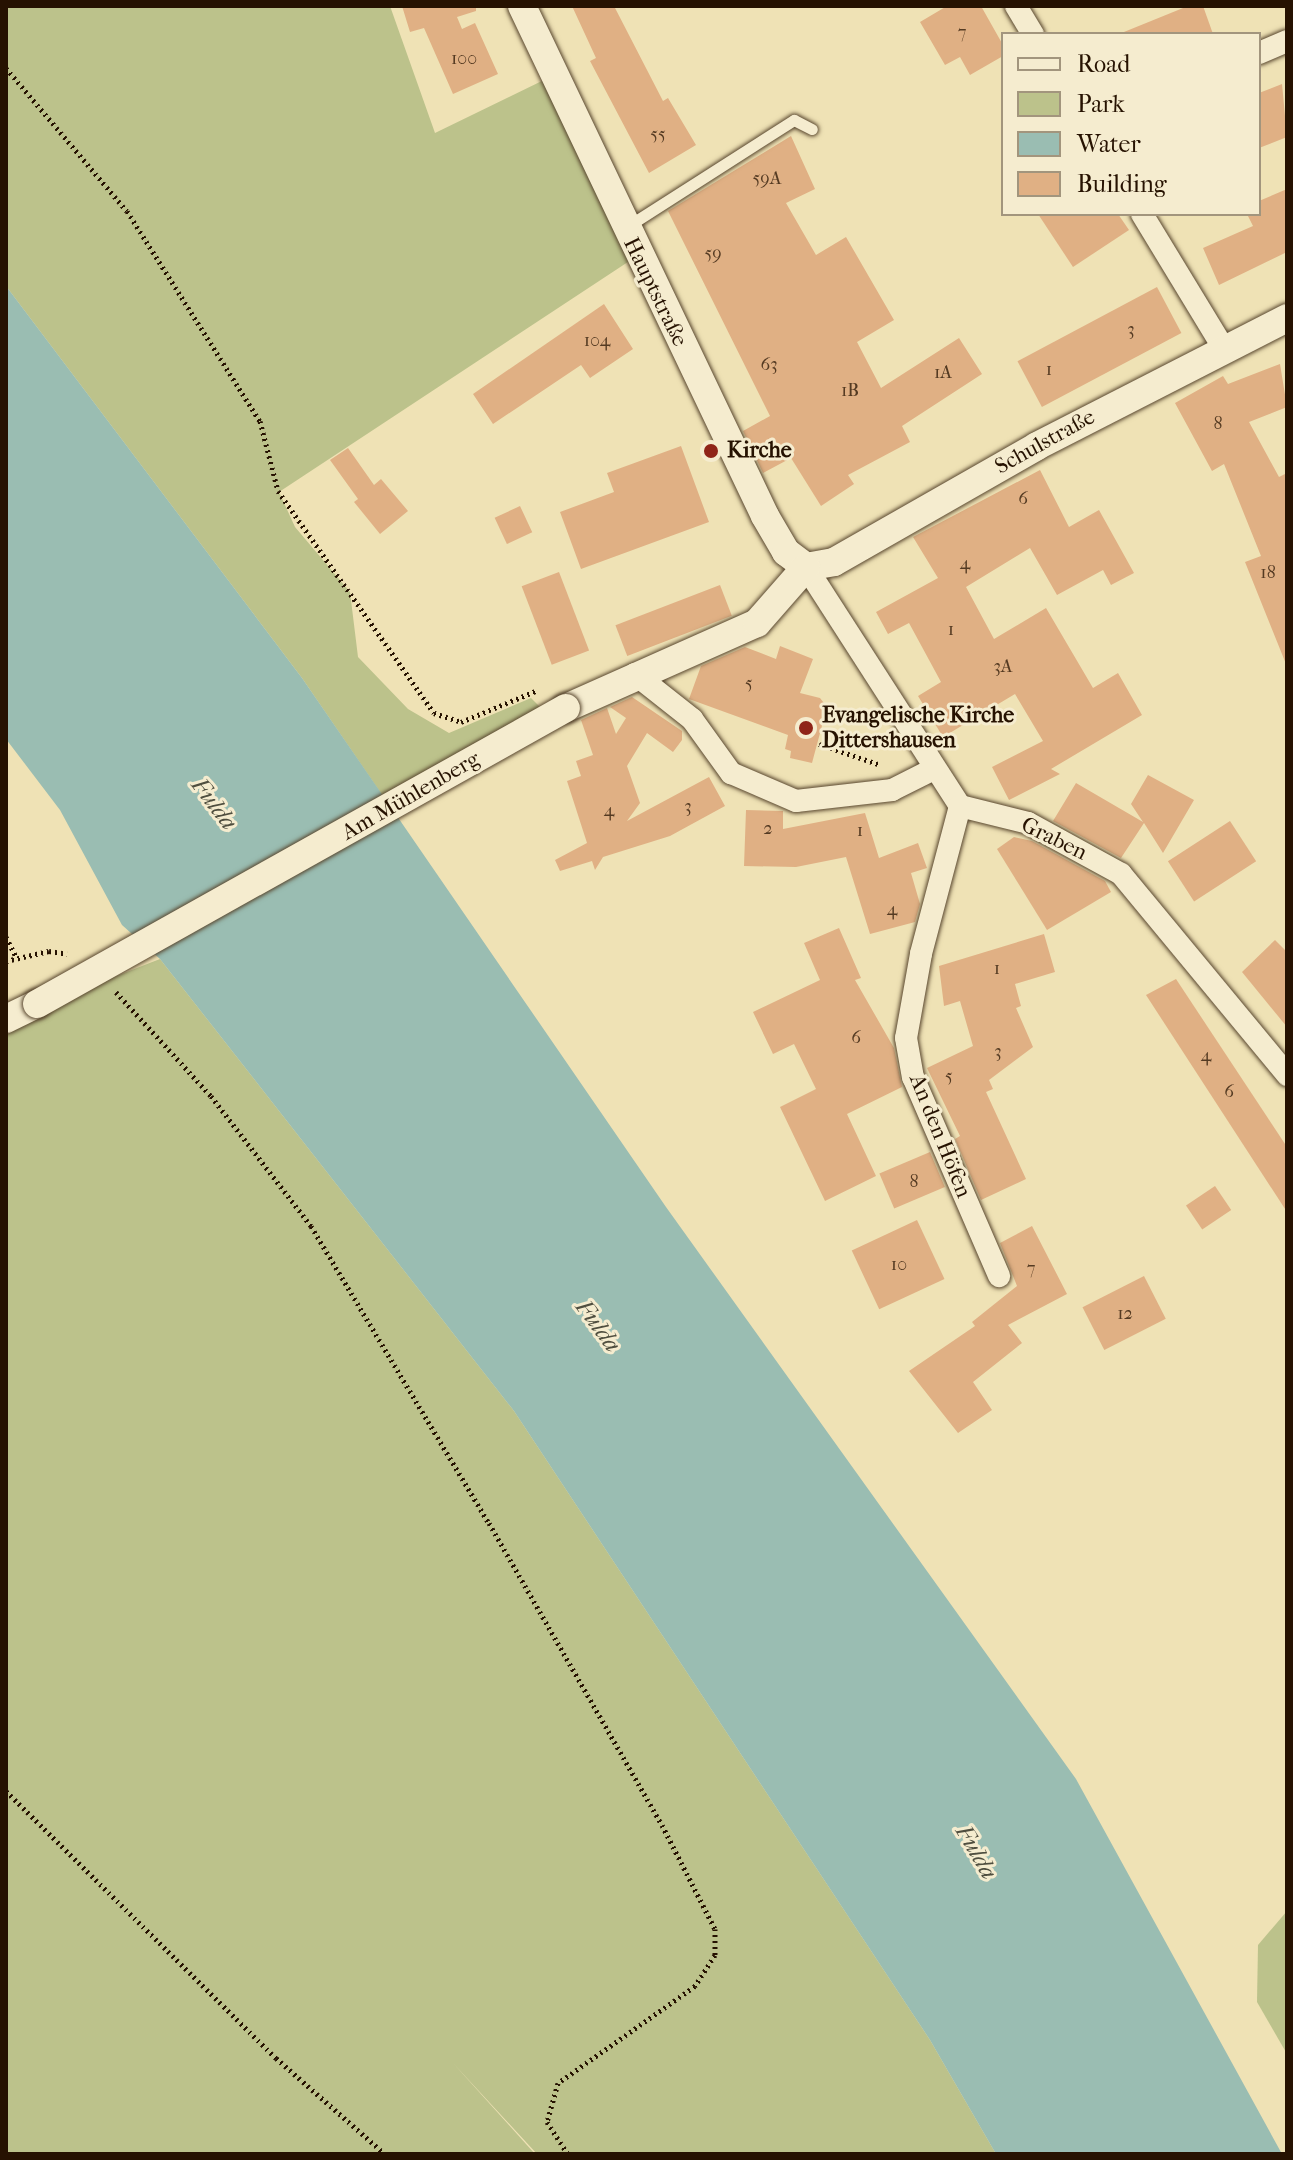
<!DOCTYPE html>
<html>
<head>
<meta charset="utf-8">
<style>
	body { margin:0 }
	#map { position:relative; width:1293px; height:2160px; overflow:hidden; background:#efe2b5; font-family:"IM FELL French Canon",serif }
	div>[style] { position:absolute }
	.green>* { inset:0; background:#bcc28b }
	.water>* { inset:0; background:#9abdb2 }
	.building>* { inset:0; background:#e0b084; transform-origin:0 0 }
	.path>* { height:5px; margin-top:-2.5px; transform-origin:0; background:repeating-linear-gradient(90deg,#261201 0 2px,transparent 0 6px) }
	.roads { filter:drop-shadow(0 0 2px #58462e) drop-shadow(0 0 2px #58462e) }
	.service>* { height:11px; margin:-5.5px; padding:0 5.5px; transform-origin:5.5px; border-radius:5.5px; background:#f5eccf }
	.minor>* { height:22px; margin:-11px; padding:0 11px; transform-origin:11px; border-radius:11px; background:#f5eccf }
	.tertiary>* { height:28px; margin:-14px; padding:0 14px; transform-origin:14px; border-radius:14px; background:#f5eccf }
	.bridges { filter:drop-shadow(0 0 2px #58462e) drop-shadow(0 0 2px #58462e) }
	.tertiary-bridge>* { height:28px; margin:-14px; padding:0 14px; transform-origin:14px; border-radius:14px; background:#f5eccf }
	.dots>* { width:22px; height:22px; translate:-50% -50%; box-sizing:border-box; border:4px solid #f5eccf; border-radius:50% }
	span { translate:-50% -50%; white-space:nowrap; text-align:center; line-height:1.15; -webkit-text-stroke:6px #f5eccf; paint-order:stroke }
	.number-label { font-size:18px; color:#543a22 }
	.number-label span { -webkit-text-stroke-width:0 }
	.street-label { font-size:22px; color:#261201 }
	.poi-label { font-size:22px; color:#261201; font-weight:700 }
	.left { translate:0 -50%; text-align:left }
	.water-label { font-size:24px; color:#4f4e3f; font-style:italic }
	.frame { position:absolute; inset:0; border:8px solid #261201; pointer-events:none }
	.legend { position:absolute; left:1001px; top:32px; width:260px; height:184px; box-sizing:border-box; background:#f5eccf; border:2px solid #a2957d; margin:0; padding:10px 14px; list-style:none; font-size:24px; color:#261201 }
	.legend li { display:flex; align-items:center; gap:16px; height:40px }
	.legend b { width:40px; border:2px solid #a2957d }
</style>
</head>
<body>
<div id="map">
	<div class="green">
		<i style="clip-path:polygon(6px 6px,390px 6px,435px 133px,548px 78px,634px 258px,279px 492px,295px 527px,350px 592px,358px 657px,408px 709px,449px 733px,531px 698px,556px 723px,391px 808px,302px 678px,6px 286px)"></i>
		<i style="clip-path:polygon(160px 959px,514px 1411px,930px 2040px,996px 2154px,537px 2154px,453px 2063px,535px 2154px,6px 2154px,6px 1019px)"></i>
		<i style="clip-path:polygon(1287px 1911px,1287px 2054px,1257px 2002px,1258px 1945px)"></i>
	</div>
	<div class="water">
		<i style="clip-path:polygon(6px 286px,302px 678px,666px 1207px,1076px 1779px,1282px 2154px,996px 2154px,930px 2040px,514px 1411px,160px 959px,122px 925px,60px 810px,6px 739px)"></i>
	</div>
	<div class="building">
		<i style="clip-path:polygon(402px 6px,476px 6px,476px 11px,457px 17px,462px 29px,475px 23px,498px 74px,453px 94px,424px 28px,410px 32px)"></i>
		<i style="clip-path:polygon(572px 6px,614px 6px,663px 101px,668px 98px,696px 145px,649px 173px,590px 61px,596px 58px)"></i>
		<i style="clip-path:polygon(947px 6px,981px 6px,1003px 45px,1003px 56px,970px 75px,960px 57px,945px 65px,920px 22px)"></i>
		<i style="clip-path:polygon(1188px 6px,1203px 6px,1213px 34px,1119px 34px)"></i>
		<i style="clip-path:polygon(1282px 84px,1287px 137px,1259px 148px,1259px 93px)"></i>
		<i style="clip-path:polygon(791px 136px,815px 189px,786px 203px,816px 255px,846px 237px,894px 320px,857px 342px,881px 388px,959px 338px,982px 374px,902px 426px,910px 442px,848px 475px,854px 484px,821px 506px,791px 458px,763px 473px,743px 431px,770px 416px,668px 211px)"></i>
		<i style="clip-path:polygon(1287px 189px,1287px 252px,1219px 285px,1203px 248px,1253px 226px,1247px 214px,1259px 214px,1259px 201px)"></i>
		<i style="clip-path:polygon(1038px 214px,1118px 214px,1129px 230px,1073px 267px)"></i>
		<i style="left:1157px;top:287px;width:52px;height:158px;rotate:62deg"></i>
		<i style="clip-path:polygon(604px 304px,633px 349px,590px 378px,581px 365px,493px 424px,473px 394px)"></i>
		<i style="clip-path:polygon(1280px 364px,1287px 407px,1249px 422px,1279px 477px,1287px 473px,1286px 664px,1245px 562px,1261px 556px,1224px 464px,1212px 471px,1175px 403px,1223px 376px,1228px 384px)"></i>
		<i style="clip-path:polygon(681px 446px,709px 522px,581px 569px,560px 512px,614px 492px,607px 473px)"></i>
		<i style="clip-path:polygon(348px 448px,374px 485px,381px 479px,408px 511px,380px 534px,354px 502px,358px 499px,330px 460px)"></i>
		<i style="clip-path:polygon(1040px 470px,1069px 527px,1099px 510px,1134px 573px,1111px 585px,1103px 570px,1057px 595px,1030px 548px,966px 587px,994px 639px,1046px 608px,1093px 688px,1118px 673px,1142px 715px,1051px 769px,1060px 774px,1009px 800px,992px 767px,1043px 741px,1015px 694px,943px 737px,918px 696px,941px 682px,909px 623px,888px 634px,876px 612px,938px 578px,913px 537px)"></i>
		<i style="left:520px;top:506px;width:29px;height:28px;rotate:65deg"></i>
		<i style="left:559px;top:572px;width:84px;height:40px;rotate:69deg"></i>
		<i style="left:720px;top:585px;width:33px;height:112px;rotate:69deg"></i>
		<i style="clip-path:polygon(780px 646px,813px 659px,800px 693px,820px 698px,827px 707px,812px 763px,790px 758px,791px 751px,785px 749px,788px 735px,689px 699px,701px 666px,745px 647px,776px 659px)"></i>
		<i style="clip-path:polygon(632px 697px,682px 731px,682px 740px,673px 752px,647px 733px,627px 766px,640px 803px,627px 821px,709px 777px,725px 806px,670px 836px,603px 857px,595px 870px,592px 861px,560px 871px,555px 860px,587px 843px,567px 781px,581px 776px,576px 761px,593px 755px,581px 720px,607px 708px,616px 734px,626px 718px,610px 707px)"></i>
		<i style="clip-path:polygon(1148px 775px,1194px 800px,1163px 853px,1144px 823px,1121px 858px,1053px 821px,1076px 783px,1143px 822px,1131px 804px)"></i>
		<i style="clip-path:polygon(746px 810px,783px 811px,783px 829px,865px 813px,879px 858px,918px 843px,927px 868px,911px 873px,920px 904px,915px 922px,870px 934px,846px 857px,796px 867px,744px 866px)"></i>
		<i style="left:1230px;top:821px;width:48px;height:74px;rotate:57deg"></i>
		<i style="clip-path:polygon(1014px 837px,1032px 841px,1105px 881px,1111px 892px,1047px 930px,997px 849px)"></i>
		<i style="clip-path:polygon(839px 928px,861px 978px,855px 980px,894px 1048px,902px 1087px,847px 1114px,876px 1176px,825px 1201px,780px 1107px,816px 1089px,794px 1044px,773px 1054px,753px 1012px,820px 980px,804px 943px)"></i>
		<i style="clip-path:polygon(1044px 934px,1055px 972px,1015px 984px,1021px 1006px,1016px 1008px,1033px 1047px,989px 1080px,993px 1089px,986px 1092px,1026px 1179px,981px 1200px,955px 1139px,960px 1136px,927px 1068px,973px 1046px,960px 1001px,944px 1006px,939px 966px)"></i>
		<i style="clip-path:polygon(1275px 940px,1287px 952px,1287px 1027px,1242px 972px)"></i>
		<i style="clip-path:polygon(1176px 979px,1287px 1147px,1287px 1212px,1146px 995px)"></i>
		<i style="left:930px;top:1152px;width:38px;height:55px;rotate:67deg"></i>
		<i style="left:1215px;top:1186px;width:29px;height:35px;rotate:56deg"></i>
		<i style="left:917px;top:1220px;width:65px;height:72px;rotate:65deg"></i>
		<i style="clip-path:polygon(1032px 1226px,1067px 1294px,1008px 1325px,1022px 1343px,973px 1382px,992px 1410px,958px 1433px,909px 1371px,975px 1326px,972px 1322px,1017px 1286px,1000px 1243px)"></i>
		<i style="left:1144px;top:1276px;width:48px;height:69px;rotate:63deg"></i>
	</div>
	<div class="path">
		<i style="left:6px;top:68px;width:187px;rotate:49.8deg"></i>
		<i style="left:127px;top:211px;width:249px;rotate:57.7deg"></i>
		<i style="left:260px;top:421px;width:72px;rotate:75.6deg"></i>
		<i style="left:278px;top:491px;width:271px;rotate:54.9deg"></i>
		<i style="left:434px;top:713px;width:28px;rotate:18deg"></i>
		<i style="left:461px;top:722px;width:83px;rotate:-22.6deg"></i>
		<i style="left:819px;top:744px;width:65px;rotate:18.7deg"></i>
		<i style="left:6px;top:937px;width:22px;rotate:63deg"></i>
		<i style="left:6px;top:961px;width:44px;rotate:-13.1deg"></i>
		<i style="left:49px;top:951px;width:18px;rotate:9deg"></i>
		<i style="left:116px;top:992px;width:141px;rotate:47.6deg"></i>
		<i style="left:211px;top:1096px;width:164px;rotate:52.4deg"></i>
		<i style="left:311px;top:1226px;width:346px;rotate:59.1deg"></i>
		<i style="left:489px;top:1523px;width:348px;rotate:60.2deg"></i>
		<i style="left:662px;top:1825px;width:117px;rotate:63deg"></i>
		<i style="left:715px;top:1929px;width:26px;rotate:90deg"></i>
		<i style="left:715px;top:1955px;width:37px;rotate:123deg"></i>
		<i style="left:695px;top:1986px;width:168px;rotate:144.7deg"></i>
		<i style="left:558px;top:2083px;width:41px;rotate:105.8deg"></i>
		<i style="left:547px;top:2122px;width:38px;rotate:57deg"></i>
		<i style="left:6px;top:1791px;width:380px;rotate:44.7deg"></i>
		<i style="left:276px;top:2058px;width:145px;rotate:41.4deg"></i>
	</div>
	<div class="roads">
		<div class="service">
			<i style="left:628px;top:226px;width:197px;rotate:-32.6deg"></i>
			<i style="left:794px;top:120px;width:20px;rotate:27deg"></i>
		</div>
		<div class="minor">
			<i style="left:1016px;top:6px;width:33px;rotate:59deg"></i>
			<i style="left:1259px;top:53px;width:30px;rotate:-23deg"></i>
			<i style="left:1142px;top:214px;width:156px;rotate:58.7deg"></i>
			<i style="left:806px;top:567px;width:284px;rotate:57.2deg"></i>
			<i style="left:960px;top:806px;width:70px;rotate:14deg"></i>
			<i style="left:1028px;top:823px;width:106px;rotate:28.7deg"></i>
			<i style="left:1121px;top:874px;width:261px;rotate:50.4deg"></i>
			<i style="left:635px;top:674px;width:73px;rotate:38.3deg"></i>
			<i style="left:692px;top:719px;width:67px;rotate:54.2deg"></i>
			<i style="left:731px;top:773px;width:71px;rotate:23.3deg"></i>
			<i style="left:796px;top:801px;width:97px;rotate:-6.5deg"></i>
			<i style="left:892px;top:790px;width:47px;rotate:-26.6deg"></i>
			<i style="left:960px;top:806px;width:153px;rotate:104.8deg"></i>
			<i style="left:921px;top:954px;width:85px;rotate:100.1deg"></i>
			<i style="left:906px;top:1038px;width:40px;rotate:80deg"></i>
			<i style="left:913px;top:1077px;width:217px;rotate:66.6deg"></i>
		</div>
		<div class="tertiary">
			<i style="left:522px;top:6px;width:565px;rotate:64.52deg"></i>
			<i style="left:765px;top:516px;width:42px;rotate:59.7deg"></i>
			<i style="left:786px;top:552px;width:25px;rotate:37deg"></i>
			<i style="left:806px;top:567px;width:28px;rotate:-10deg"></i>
			<i style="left:834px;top:562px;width:234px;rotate:-29.7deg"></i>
			<i style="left:1037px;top:446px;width:281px;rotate:-27.1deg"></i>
			<i style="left:566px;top:708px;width:209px;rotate:-24deg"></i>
			<i style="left:757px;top:623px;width:74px;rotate:-48.8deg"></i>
			<i style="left:6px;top:1019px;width:34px;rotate:-26deg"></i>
		</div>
	</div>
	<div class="bridges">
		<div class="tertiary-bridge">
			<i style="left:37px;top:1004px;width:606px;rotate:-29.23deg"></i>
		</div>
	</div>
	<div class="dots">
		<i style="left:711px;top:451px;background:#8f2418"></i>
		<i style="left:806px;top:728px;background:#8f2418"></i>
	</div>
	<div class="number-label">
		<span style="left:962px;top:33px">7</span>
		<span style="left:464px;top:59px">100</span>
		<span style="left:658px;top:135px">55</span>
		<span style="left:767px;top:179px">59A</span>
		<span style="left:713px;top:254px">59</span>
		<span style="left:1131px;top:330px">3</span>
		<span style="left:597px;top:341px">104</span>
		<span style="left:769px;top:365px">63</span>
		<span style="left:1049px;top:370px">1</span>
		<span style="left:943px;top:373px">1A</span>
		<span style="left:850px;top:391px">1B</span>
		<span style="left:1218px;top:424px">8</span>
		<span style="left:1023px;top:499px">6</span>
		<span style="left:965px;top:564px">4</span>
		<span style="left:1268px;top:573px">18</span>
		<span style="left:951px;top:630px">1</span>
		<span style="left:1003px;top:667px">3A</span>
		<span style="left:749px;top:684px">5</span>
		<span style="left:688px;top:807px">3</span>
		<span style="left:609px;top:811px">4</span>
		<span style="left:768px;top:829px">2</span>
		<span style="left:860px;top:831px">1</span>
		<span style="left:892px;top:910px">4</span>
		<span style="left:997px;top:969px">1</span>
		<span style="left:856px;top:1038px">6</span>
		<span style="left:998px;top:1052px">3</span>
		<span style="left:1206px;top:1056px">4</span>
		<span style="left:949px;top:1077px">5</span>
		<span style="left:1229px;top:1092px">6</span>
		<span style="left:914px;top:1182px">8</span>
		<span style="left:899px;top:1265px">10</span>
		<span style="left:1031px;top:1269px">7</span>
		<span style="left:1125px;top:1314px">12</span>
	</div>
	<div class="street-label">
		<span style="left:655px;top:292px;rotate:64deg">Hauptstraße</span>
		<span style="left:1045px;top:442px;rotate:-29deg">Schulstraße</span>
		<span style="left:411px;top:796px;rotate:-30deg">Am Mühlenberg</span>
		<span style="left:1054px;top:839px;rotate:26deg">Graben</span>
		<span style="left:940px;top:1136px;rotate:68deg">An den Höfen</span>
	</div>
	<div class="poi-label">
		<span class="left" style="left:727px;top:451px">Kirche</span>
		<span class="left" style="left:822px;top:728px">Evangelische Kirche<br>Dittershausen</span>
	</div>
	<div class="water-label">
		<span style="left:214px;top:804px;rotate:53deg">Fulda</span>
		<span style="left:598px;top:1326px;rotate:54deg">Fulda</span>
		<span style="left:976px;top:1852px;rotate:60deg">Fulda</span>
	</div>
	<div class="frame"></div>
	<ul class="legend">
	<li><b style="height:10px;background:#f5eccf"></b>Road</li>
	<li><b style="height:22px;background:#bcc28b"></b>Park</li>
	<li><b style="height:22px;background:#9abdb2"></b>Water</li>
	<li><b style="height:22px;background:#e0b084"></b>Building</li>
	</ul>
</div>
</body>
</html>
